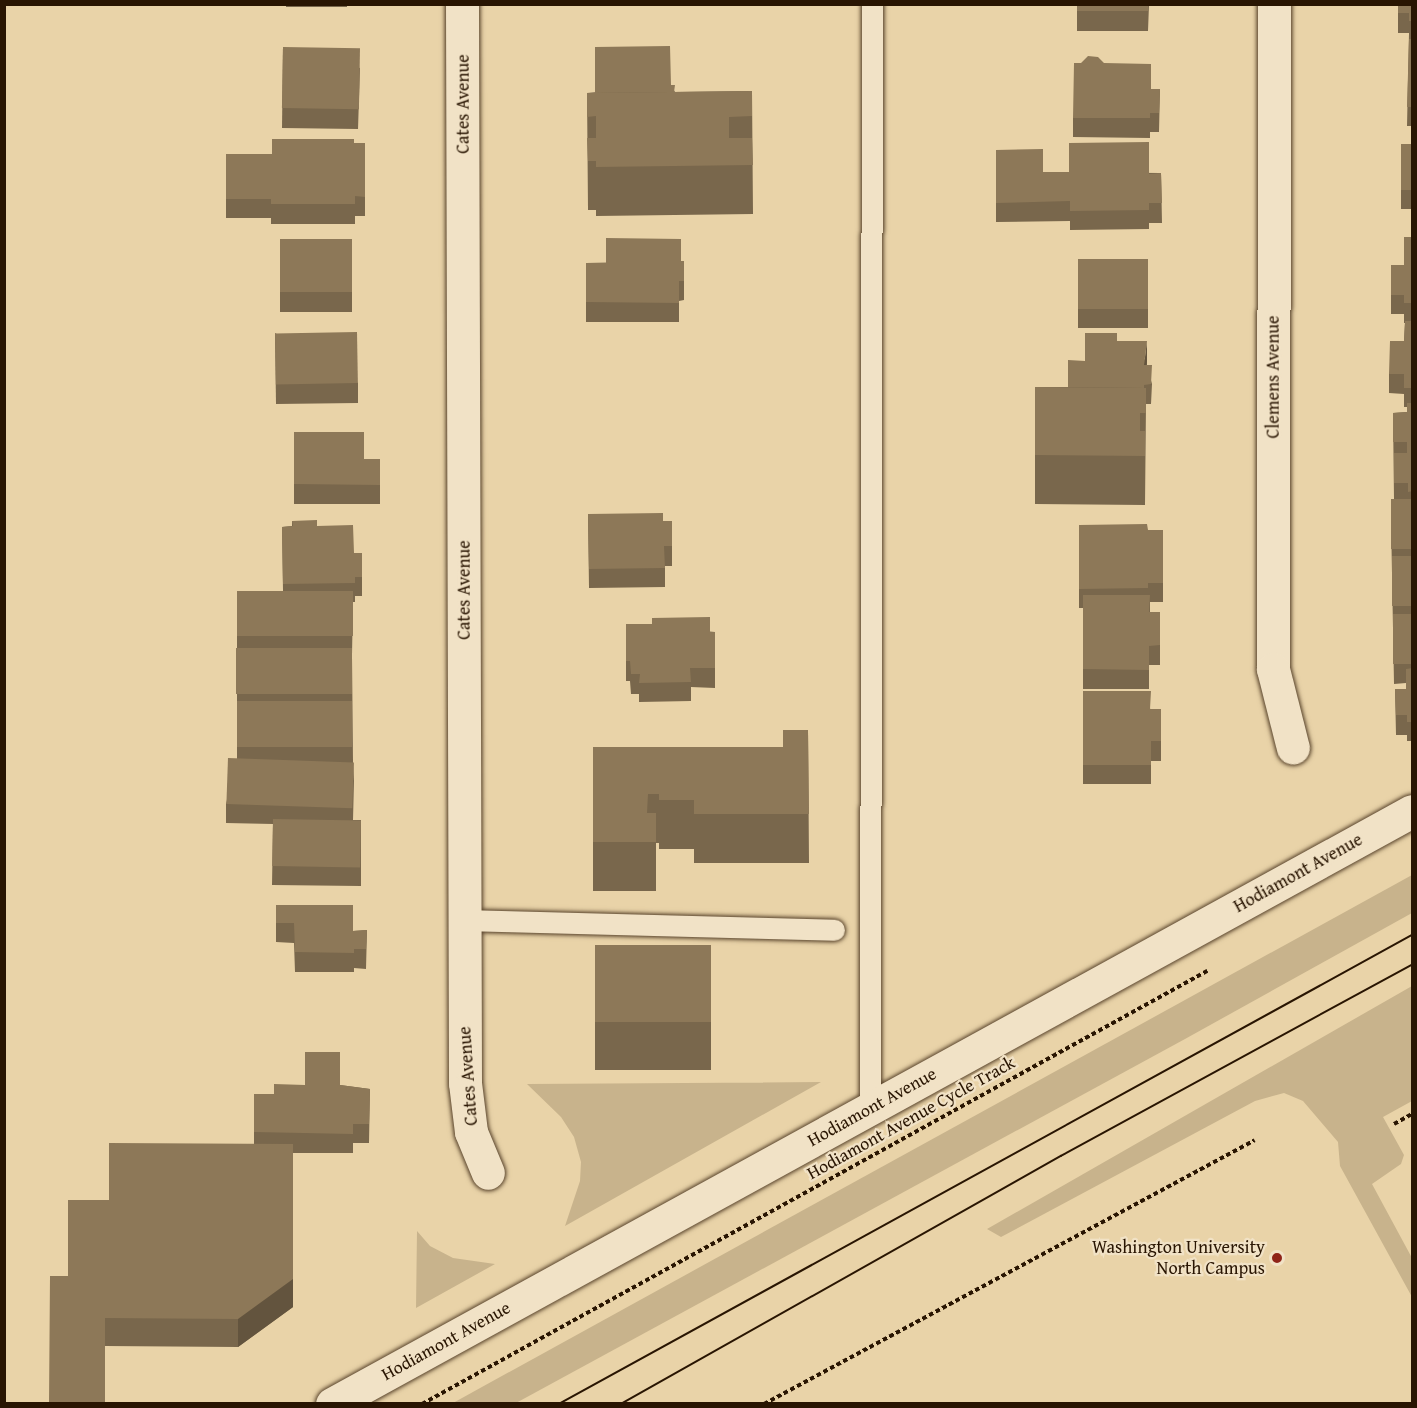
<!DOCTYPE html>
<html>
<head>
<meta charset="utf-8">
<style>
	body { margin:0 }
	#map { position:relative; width:1417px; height:1408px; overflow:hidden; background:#e9d3a8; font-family:"Gentium Book Plus",serif }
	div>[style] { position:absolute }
	.green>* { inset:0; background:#c8b38c }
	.path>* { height:4px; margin-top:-2px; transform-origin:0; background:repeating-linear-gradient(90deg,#291502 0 4.5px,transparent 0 7.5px) }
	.roads { filter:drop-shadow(0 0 2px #59442c) drop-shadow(0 0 2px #59442c) }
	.service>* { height:21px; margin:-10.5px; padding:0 10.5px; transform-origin:10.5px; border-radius:10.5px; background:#f1e2c6 }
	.minor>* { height:33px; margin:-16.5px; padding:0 16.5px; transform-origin:16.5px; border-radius:16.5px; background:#f1e2c6 }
	.tertiary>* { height:33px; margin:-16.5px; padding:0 16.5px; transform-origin:16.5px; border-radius:16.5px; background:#f1e2c6 }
	.tram>* { height:1.5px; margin:-0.75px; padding:0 0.75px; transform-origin:0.75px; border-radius:0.75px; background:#291502 }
	.wall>* { inset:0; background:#79674c; transform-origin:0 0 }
	.shaded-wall>* { inset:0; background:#63543e }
	.building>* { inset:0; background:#8d7858; transform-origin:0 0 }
	.dots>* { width:16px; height:16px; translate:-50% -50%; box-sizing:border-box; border:3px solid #f1e2c6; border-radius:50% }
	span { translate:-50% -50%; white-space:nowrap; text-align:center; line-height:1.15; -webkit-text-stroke:4.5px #f1e2c6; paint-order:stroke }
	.street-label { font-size:18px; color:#291502 }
	.poi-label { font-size:18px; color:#291502 }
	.right { translate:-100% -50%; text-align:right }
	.frame { position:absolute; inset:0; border:6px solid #291502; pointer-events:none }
</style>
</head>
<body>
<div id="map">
	<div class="green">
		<i style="clip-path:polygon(1412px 875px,1412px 913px,1185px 1039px,516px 1403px,453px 1403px)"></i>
		<i style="clip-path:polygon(1412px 986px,1412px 1101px,1383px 1117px,1404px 1155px,1401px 1164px,1372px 1184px,1412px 1258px,1412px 1297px,1340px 1166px,1338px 1142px,1303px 1101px,1284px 1093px,1255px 1101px,1001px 1237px,987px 1229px)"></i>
		<i style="clip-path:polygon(821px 1082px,565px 1226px,580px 1181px,581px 1162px,574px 1137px,561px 1117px,527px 1084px)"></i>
		<i style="clip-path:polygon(417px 1231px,430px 1246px,453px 1258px,495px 1264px,416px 1308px)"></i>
	</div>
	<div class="path">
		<i style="left:1394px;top:1124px;width:21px;rotate:-29deg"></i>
		<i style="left:422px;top:1404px;width:897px;rotate:-28.88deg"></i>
		<i style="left:764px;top:1404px;width:557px;rotate:-28.27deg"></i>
	</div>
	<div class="roads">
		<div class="service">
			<i style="left:464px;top:920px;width:370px;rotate:1.5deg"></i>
			<i style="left:870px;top:1108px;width:1104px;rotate:-89.9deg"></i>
		</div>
		<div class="minor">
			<i style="left:462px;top:4px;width:1079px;rotate:89.84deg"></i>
			<i style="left:465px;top:1083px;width:49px;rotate:83deg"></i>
			<i style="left:471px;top:1132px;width:44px;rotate:67.5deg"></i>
			<i style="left:1274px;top:4px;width:665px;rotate:90.09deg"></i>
			<i style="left:1273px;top:669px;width:81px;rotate:75.8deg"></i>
		</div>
		<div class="tertiary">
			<i style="left:332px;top:1404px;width:1232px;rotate:-28.77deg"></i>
		</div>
	</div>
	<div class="tram">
		<i style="left:559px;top:1404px;width:973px;rotate:-28.8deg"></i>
		<i style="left:621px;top:1404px;width:505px;rotate:-29.41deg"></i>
		<i style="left:1061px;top:1156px;width:400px;rotate:-28.6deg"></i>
	</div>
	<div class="wall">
		<i style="left:286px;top:4px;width:61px;height:3px"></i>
		<i style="clip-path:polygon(1077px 4px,1153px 4px,1153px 5px,1149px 5px,1148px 31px,1077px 31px)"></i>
		<i style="clip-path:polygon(1398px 4px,1413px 4px,1413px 126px,1407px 126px,1409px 33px,1398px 33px)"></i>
		<i style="clip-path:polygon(283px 47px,360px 68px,358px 129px,282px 128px)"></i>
		<i style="clip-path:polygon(1104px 63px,1151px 89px,1160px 89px,1159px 132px,1150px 132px,1150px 138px,1073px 137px,1073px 118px)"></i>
		<i style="clip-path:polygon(671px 85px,675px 92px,752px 91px,753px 214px,596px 216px,596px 210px,588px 210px,587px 93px)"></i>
		<i style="clip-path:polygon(354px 143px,365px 143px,365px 216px,355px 216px,355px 224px,271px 224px,271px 218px,226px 218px,226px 154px,272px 154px)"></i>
		<i style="left:1413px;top:144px;width:65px;height:12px;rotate:90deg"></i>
		<i style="clip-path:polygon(996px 150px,1043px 172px,1161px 173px,1162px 223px,1149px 223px,1149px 229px,1070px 230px,1070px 221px,996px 222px)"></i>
		<i style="clip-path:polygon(1413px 237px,1413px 741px,1407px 741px,1407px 735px,1396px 735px,1395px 689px,1406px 689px,1406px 683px,1394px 684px,1391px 519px,1391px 500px,1394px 500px,1393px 413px,1407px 412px,1407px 407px,1404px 407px,1404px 394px,1389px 393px,1389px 374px,1404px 341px,1405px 323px,1404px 323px,1404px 314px,1391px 314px,1391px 265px,1404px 265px)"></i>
		<i style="left:280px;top:239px;width:72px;height:73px"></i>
		<i style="left:1078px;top:259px;width:70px;height:69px"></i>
		<i style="clip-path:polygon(684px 261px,684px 300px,679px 301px,679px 322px,586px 322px,586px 263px)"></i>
		<i style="clip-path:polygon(275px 333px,358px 383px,358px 403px,276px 404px)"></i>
		<i style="clip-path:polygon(1117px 341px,1147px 361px,1147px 365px,1152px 384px,1151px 404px,1146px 404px,1145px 505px,1035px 504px,1035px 387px,1068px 387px,1085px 361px)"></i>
		<i style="clip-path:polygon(294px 432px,364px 459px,380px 459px,380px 504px,294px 504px)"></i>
		<i style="clip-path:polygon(588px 514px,663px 521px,672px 521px,672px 566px,665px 566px,665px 587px,589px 588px)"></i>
		<i style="clip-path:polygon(292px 521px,317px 526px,354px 553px,362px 553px,362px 596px,355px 596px,355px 602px,353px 602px,352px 655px,353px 762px,354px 781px,353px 820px,361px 820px,361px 886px,272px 885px,273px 824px,226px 823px,226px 804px,237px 759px,237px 591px,283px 591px,282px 527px,292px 526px)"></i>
		<i style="clip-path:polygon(1079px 525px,1148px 530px,1163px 530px,1163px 602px,1150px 602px,1150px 612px,1160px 612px,1160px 665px,1149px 665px,1149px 689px,1083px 689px,1083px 608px,1079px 608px)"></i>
		<i style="clip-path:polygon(626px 624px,715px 632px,715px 688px,691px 687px,691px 701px,639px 702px,639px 694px,631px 694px,630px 681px,626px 681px)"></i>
		<i style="clip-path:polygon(1083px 691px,1151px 709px,1161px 709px,1161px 761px,1151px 761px,1151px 784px,1083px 784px)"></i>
		<i style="clip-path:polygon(808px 730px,809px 863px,694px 863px,694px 849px,659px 849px,659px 843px,656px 843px,656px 891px,593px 891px,593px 747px,783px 747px)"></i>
		<i style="clip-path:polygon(276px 905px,353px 931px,367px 930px,366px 969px,354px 968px,354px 972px,295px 972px,294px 943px,276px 942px)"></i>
		<i style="left:595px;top:945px;width:116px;height:125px"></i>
		<i style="clip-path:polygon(340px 1085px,370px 1089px,369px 1143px,353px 1143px,353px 1153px,293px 1153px,293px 1307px,238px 1347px,105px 1346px,68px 1276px,109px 1200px,254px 1144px,254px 1132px,274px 1094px)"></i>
	</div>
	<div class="shaded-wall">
		<i style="clip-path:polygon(1147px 341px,1147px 361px,1144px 384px,1144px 365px)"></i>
		<i style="clip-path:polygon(293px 1144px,293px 1307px,238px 1347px,238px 1319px)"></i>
	</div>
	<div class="building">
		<i style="left:1077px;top:4px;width:71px;height:7px"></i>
		<i style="clip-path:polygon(1398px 4px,1413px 4px,1413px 21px,1409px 21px,1409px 13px,1398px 13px)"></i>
		<i style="clip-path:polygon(1409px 39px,1413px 39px,1413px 107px,1407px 107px)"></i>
		<i style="clip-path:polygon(670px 46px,671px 85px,675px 85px,674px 92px,595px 93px,595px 47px)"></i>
		<i style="left:283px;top:47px;width:77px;height:61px;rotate:1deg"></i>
		<i style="clip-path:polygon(1088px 56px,1098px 57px,1104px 63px,1151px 64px,1151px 89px,1160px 89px,1159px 113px,1150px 113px,1150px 118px,1073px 118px,1074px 63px,1081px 63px)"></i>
		<i style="clip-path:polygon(752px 91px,752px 116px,729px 117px,729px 138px,752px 138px,753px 165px,596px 167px,596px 161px,588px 161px,587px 138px,596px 138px,596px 116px,587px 117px,587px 93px)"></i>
		<i style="clip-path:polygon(272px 139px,354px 139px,354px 143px,365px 143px,365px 197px,355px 196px,355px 204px,271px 204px,271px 199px,226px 199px,226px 154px,272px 154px)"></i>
		<i style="clip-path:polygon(1149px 142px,1149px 174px,1161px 173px,1162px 203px,1149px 203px,1149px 210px,1070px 211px,1070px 201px,996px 203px,996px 150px,1043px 149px,1043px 172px,1069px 172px,1069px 143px)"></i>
		<i style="left:1413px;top:144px;width:46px;height:12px;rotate:90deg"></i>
		<i style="clip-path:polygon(1404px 237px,1413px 237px,1413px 303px,1404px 303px,1404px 295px,1391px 295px,1391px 265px,1404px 265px)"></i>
		<i style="clip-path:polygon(606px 238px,681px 239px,681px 261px,684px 261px,684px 281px,679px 281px,679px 303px,586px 302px,586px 263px,606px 263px)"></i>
		<i style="left:280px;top:239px;width:72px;height:53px"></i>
		<i style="left:1078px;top:259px;width:70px;height:50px"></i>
		<i style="clip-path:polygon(1405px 321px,1413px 321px,1413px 388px,1404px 388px,1404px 374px,1389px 374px,1390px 341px,1404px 341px)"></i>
		<i style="left:357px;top:332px;width:51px;height:82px;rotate:89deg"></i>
		<i style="clip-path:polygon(1085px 333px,1117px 333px,1117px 341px,1147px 341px,1144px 365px,1152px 365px,1151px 384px,1144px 385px,1144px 388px,1068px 387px,1068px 360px,1085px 361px)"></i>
		<i style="clip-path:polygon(1035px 387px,1146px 388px,1146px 413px,1140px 413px,1140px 431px,1145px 431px,1145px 456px,1035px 455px)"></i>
		<i style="clip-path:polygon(1407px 403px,1413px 403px,1413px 491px,1408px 492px,1408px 483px,1394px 483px,1394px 453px,1407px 453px,1407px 442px,1393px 442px,1393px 413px,1407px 412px)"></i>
		<i style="clip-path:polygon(294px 432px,364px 432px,364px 459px,380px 459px,380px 485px,294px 484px)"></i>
		<i style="left:1413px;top:499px;width:50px;height:22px;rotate:90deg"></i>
		<i style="clip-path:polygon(663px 513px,663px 521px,672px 521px,672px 546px,664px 546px,665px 568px,589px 569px,588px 514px)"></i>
		<i style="clip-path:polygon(317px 520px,317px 526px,353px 525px,354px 553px,362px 553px,362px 577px,355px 577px,355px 583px,283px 584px,282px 527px,293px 526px,292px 521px)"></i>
		<i style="clip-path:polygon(1147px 524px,1148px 530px,1163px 530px,1163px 583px,1148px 583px,1148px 588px,1079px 589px,1079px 525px)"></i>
		<i style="left:1392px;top:556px;width:21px;height:50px"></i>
		<i style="left:237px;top:591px;width:116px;height:45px"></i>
		<i style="clip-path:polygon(1083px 595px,1150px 595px,1149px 612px,1160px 612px,1160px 645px,1149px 646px,1149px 670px,1083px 669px)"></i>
		<i style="left:1393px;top:614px;width:20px;height:50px"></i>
		<i style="clip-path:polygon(710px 617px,710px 632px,715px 632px,715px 668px,690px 668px,691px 682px,639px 683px,640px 674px,631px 674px,630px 661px,626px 661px,626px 624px,652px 624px,652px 618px)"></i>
		<i style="left:236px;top:648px;width:116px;height:46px"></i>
		<i style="clip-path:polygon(1413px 668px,1413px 722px,1407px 722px,1407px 715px,1396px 715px,1395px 689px,1406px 689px,1406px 669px)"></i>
		<i style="clip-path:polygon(1083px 691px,1151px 691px,1150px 709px,1161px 709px,1161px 741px,1151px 741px,1151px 765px,1083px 765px)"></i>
		<i style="left:237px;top:701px;width:115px;height:46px"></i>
		<i style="clip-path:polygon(783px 730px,808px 730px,809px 814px,694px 814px,694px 800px,659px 800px,659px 794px,648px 794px,647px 813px,656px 813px,656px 842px,593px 842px,593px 747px,783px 747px)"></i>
		<i style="left:228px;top:758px;width:126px;height:46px;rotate:2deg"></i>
		<i style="left:273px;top:819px;width:88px;height:47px;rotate:1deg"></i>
		<i style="clip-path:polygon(276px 905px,353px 905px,353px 931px,367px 930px,366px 949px,354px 949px,354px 953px,295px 952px,294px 923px,276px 923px)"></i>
		<i style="left:595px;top:945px;width:116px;height:77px"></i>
		<i style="clip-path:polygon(305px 1052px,340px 1052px,340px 1085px,370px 1089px,369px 1124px,353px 1124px,353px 1134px,254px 1132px,254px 1094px,274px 1094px,274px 1084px,305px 1085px)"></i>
		<i style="clip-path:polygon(109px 1143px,293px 1144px,293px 1279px,238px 1319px,105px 1318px,105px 1404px,49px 1404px,50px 1276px,68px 1276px,68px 1200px,109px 1200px)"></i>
	</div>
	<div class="dots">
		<i style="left:1277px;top:1258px;background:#8f2418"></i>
	</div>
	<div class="street-label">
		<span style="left:463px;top:104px;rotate:-90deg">Cates Avenue</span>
		<span style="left:1273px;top:377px;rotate:-90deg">Clemens Avenue</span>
		<span style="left:464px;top:590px;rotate:-90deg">Cates Avenue</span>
		<span style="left:1298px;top:873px;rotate:-29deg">Hodiamont Avenue</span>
		<span style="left:468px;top:1076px;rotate:-94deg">Cates Avenue</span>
		<span style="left:872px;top:1107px;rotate:-29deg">Hodiamont Avenue</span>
		<span style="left:911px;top:1118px;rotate:-29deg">Hodiamont Avenue Cycle Track</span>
		<span style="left:446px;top:1341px;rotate:-29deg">Hodiamont Avenue</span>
	</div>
	<div class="poi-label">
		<span class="right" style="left:1265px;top:1258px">Washington University<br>North Campus</span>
	</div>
	<div class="frame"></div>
</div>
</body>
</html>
